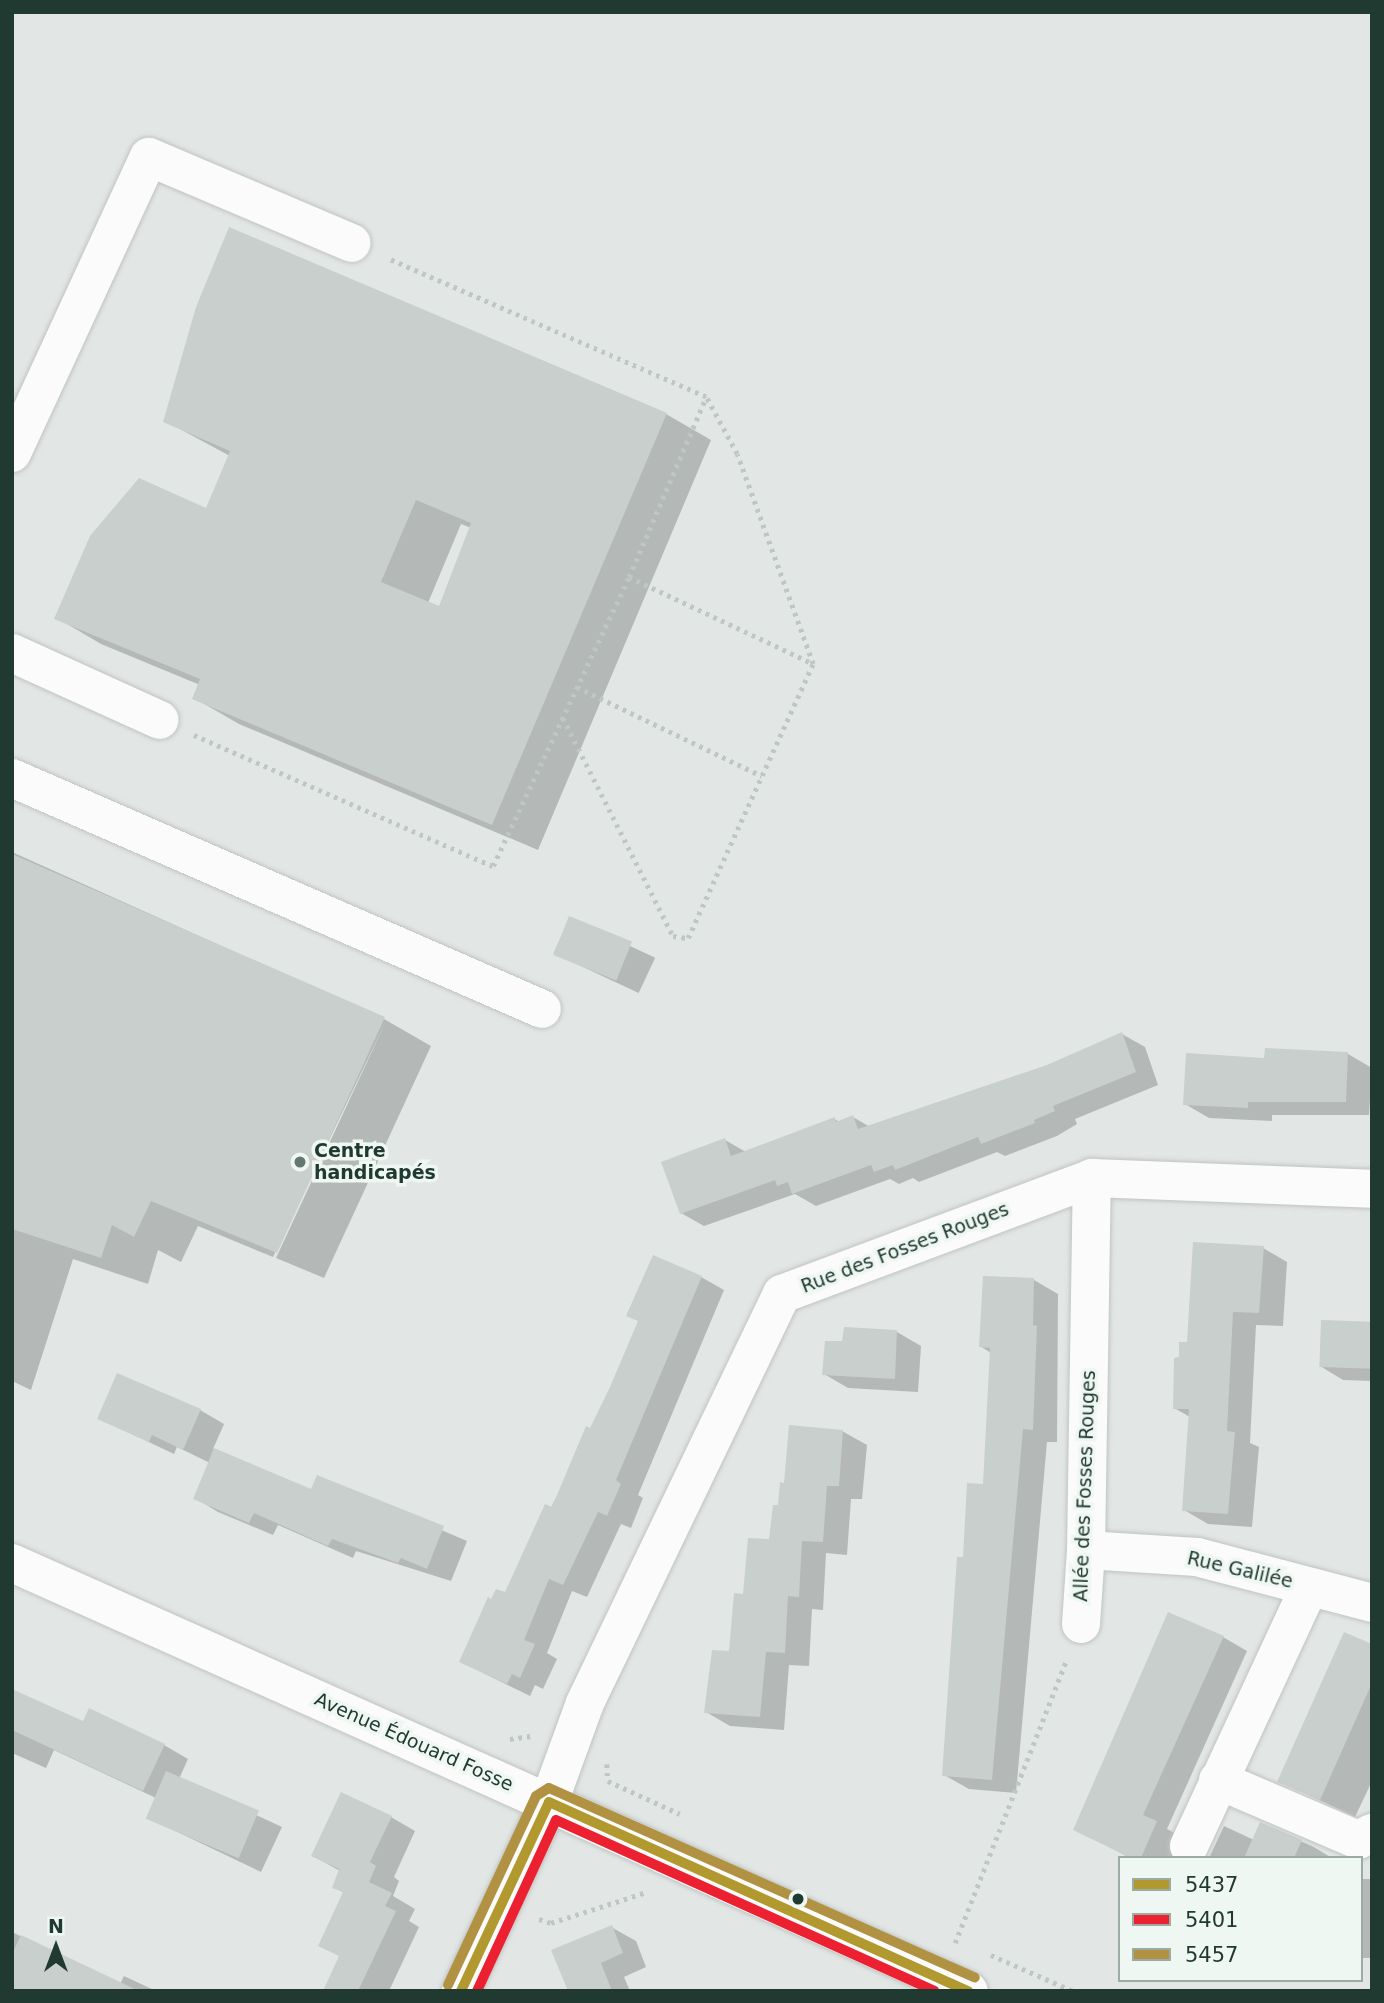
<!DOCTYPE html>
<html>
<head>
<meta charset="utf-8">
<style>
	body { margin:0 }
	#map { position:relative; width:1384px; height:2003px; overflow:hidden; background:#e2e7e5; font-family:"DejaVu Sans",sans-serif }
	div>[style] { position:absolute }
	.shadow>* { inset:0; background:#0003; transform-origin:0 0 }
	.building>* { inset:0; background:#c9cfcc; transform-origin:0 0 }
	.path>* { height:4.5px; margin-top:-2.25px; transform-origin:0; background:repeating-linear-gradient(90deg,#bfc7c5 0 3.5px,transparent 0 8.5px) }
	.roads { filter:drop-shadow(0 0 2px #bfc4c2) drop-shadow(0 0 2px #bfc4c2) }
	.minor>* { height:38px; margin:-19px; padding:0 19px; transform-origin:19px; border-radius:19px; background:#fbfbfb }
	.bus-1>* { height:10px; margin:-5px; padding:0 5px; transform-origin:5px; border-radius:5px; background:#b19930 }
	.bus-2>* { height:10px; margin:-5px; padding:0 5px; transform-origin:5px; border-radius:5px; background:#eb2132 }
	.bus-3>* { height:10px; margin:-5px; padding:0 5px; transform-origin:5px; border-radius:5px; background:#b09242 }
	.dots>* { width:19px; height:19px; translate:-50% -50%; box-sizing:border-box; border:4px solid #eff7f3; border-radius:50% }
	span { translate:-50% -50%; white-space:nowrap; text-align:center; line-height:1.15; -webkit-text-stroke:7px #eff7f3; paint-order:stroke }
	.poi-label { font-size:19px; color:#213a31; font-weight:700 }
	.left { translate:0 -50%; text-align:left }
	.street-label { font-size:19px; color:#213a31 }
	.frame { position:absolute; inset:0; border:14px solid #213a31; pointer-events:none }
	.legend { position:absolute; left:1118px; top:1856px; width:245px; height:126px; box-sizing:border-box; background:#eff7f3; border:2px solid #9daba5; margin:0; padding:9px 12px; list-style:none; font-size:21px; color:#213a31 }
	.legend li { display:flex; align-items:center; gap:14px; height:35px }
	.legend b { width:35px; border:2px solid #9daba5 }
	.north { position:absolute; left:21px; top:1912px; width:70px; height:70px; -webkit-text-stroke:5px #eff7f3; paint-order:stroke; rotate:0deg; font-size:19px; font-weight:700; line-height:28px; text-align:center; color:#213a31 }
	.north::after { content:''; display:block; margin:auto; width:24px; height:32px; background:#213a31; clip-path:polygon(50% 0,100% 100%,50% 72%,0 100%) }
</style>
</head>
<body>
<div id="map">
	<div class="shadow">
		<i style="clip-path:polygon(evenodd,666px 414px,711px 440px,538px 850px,239px 724px,194px 698px,200px 685px,101px 644px,57px 618px,207px 510px,230px 456px,165px 421px,666px 414px,461px 524px,471px 528px,440px 608px,428px 603px,461px 524px)"></i>
		<i style="clip-path:polygon(12px 852px,384px 1019px,431px 1046px,324px 1278px,276px 1258px,386px 1021px,273px 1257px,198px 1226px,181px 1262px,158px 1250px,148px 1284px,73px 1259px,31px 1390px,12px 1381px)"></i>
		<i style="left:570px;top:918px;width:94px;height:39px;rotate:25deg"></i>
		<i style="clip-path:polygon(1122px 1034px,1145px 1047px,1158px 1085px,1075px 1119px,1077px 1124px,1057px 1136px,1005px 1156px,997px 1152px,919px 1182px,913px 1178px,899px 1184px,890px 1179px,816px 1206px,795px 1194px,704px 1226px,681px 1213px,725px 1140px,746px 1152px,834px 1119px,840px 1122px,853px 1117px,870px 1127px,1048px 1066px)"></i>
		<i style="clip-path:polygon(1348px 1054px,1372px 1068px,1369px 1115px,1272px 1115px,1272px 1121px,1209px 1118px,1185px 1104px,1266px 1060px)"></i>
		<i style="clip-path:polygon(1263px 1248px,1287px 1262px,1283px 1326px,1256px 1325px,1250px 1443px,1259px 1447px,1252px 1527px,1208px 1524px,1184px 1510px,1190px 1417px,1174px 1408px,1181px 1359px)"></i>
		<i style="clip-path:polygon(701px 1277px,724px 1290px,638px 1495px,643px 1498px,631px 1528px,621px 1524px,587px 1597px,572px 1591px,547px 1653px,557px 1659px,543px 1689px,535px 1685px,530px 1696px,461px 1662px,506px 1595px,591px 1430px)"></i>
		<i style="clip-path:polygon(1034px 1280px,1058px 1294px,1057px 1442px,1047px 1442px,1016px 1793px,969px 1789px,944px 1775px,964px 1559px,985px 1486px,991px 1353px,980px 1346px)"></i>
		<i style="clip-path:polygon(1372px 1324px,1372px 1381px,1343px 1380px,1320px 1366px)"></i>
		<i style="clip-path:polygon(897px 1332px,921px 1346px,918px 1392px,848px 1388px,824px 1374px,844px 1343px)"></i>
		<i style="clip-path:polygon(200px 1410px,224px 1424px,213px 1449px,312px 1491px,318px 1477px,467px 1541px,451px 1581px,356px 1551px,353px 1558px,278px 1525px,273px 1535px,218px 1512px,195px 1498px,210px 1463px,177px 1447px,174px 1454px,100px 1419px)"></i>
		<i style="clip-path:polygon(842px 1431px,867px 1445px,862px 1499px,851px 1499px,847px 1555px,826px 1553px,823px 1610px,812px 1609px,809px 1666px,789px 1665px,784px 1730px,730px 1726px,706px 1712px,731px 1653px,745px 1596px,770px 1541px,786px 1485px)"></i>
		<i style="clip-path:polygon(1223px 1637px,1247px 1651px,1167px 1829px,1180px 1836px,1171px 1858px,1130px 1858px,1075px 1829px)"></i>
		<i style="clip-path:polygon(1372px 1646px,1372px 1781px,1355px 1817px,1279px 1781px)"></i>
		<i style="clip-path:polygon(12px 1691px,84px 1723px,164px 1745px,188px 1759px,179px 1779px,282px 1827px,261px 1872px,148px 1818px,156px 1798px,54px 1750px,46px 1768px,12px 1753px)"></i>
		<i style="clip-path:polygon(391px 1817px,415px 1831px,394px 1877px,399px 1881px,393px 1896px,415px 1909px,409px 1921px,419px 1927px,389px 1991px,325px 1991px,341px 1957px,320px 1945px,344px 1893px,334px 1887px,340px 1871px,313px 1856px)"></i>
		<i style="clip-path:polygon(1261px 1824px,1312px 1846px,1332px 1858px,1209px 1858px,1224px 1826px,1254px 1840px)"></i>
		<i style="left:1372px;top:1879px;width:79px;height:12px;rotate:90deg"></i>
		<i style="clip-path:polygon(611px 1927px,636px 1941px,646px 1967px,624px 1977px,630px 1991px,570px 1991px)"></i>
		<i style="clip-path:polygon(12px 1932px,120px 1984px,124px 1976px,156px 1991px,12px 1991px)"></i>
	</div>
	<div class="building">
		<i style="clip-path:polygon(evenodd,229px 227px,667px 413px,492px 825px,192px 699px,200px 679px,54px 619px,90px 536px,139px 478px,206px 508px,230px 451px,163px 422px,196px 307px,229px 227px,416px 500px,471px 523px,439px 606px,381px 582px,416px 500px)"></i>
		<i style="clip-path:polygon(12px 854px,385px 1017px,277px 1253px,151px 1201px,134px 1237px,112px 1225px,101px 1258px,12px 1229px)"></i>
		<i style="left:569px;top:916px;width:68px;height:42px;rotate:22deg"></i>
		<i style="clip-path:polygon(1122px 1032px,1136px 1072px,1053px 1106px,1055px 1111px,1034px 1120px,1035px 1123px,981px 1144px,978px 1137px,895px 1170px,893px 1165px,874px 1172px,871px 1165px,792px 1194px,788px 1182px,777px 1186px,775px 1180px,680px 1214px,661px 1162px,725px 1138px,731px 1156px,835px 1117px,836px 1122px,853px 1115px,858px 1129px,1047px 1065px)"></i>
		<i style="clip-path:polygon(1265px 1048px,1348px 1052px,1346px 1102px,1248px 1102px,1248px 1108px,1183px 1105px,1186px 1053px,1264px 1058px)"></i>
		<i style="clip-path:polygon(1193px 1242px,1264px 1246px,1259px 1313px,1233px 1312px,1227px 1431px,1235px 1432px,1228px 1514px,1182px 1511px,1189px 1409px,1173px 1409px,1174px 1358px,1179px 1357px,1179px 1342px,1187px 1342px)"></i>
		<i style="clip-path:polygon(653px 1255px,702px 1276px,616px 1480px,621px 1484px,607px 1516px,598px 1512px,563px 1585px,549px 1579px,524px 1640px,535px 1644px,520px 1678px,512px 1674px,507px 1684px,459px 1662px,488px 1597px,491px 1599px,496px 1589px,505px 1592px,545px 1504px,552px 1507px,586px 1426px,590px 1428px,610px 1387px,638px 1321px,626px 1316px)"></i>
		<i style="clip-path:polygon(983px 1276px,1034px 1278px,1033px 1325px,1037px 1326px,1033px 1430px,1023px 1429px,992px 1780px,942px 1776px,957px 1557px,963px 1557px,967px 1483px,983px 1484px,990px 1348px,979px 1347px)"></i>
		<i style="left:1321px;top:1320px;width:51px;height:47px;rotate:2deg"></i>
		<i style="clip-path:polygon(844px 1327px,897px 1330px,895px 1379px,822px 1375px,825px 1341px,842px 1341px)"></i>
		<i style="clip-path:polygon(117px 1373px,201px 1409px,183px 1450px,152px 1435px,149px 1442px,97px 1419px)"></i>
		<i style="clip-path:polygon(789px 1425px,843px 1430px,839px 1486px,827px 1486px,823px 1542px,802px 1541px,799px 1597px,788px 1596px,785px 1653px,766px 1652px,760px 1717px,704px 1713px,712px 1650px,729px 1651px,734px 1593px,743px 1594px,748px 1538px,769px 1539px,773px 1505px,778px 1505px,780px 1482px,784px 1483px)"></i>
		<i style="clip-path:polygon(214px 1448px,311px 1489px,317px 1475px,444px 1526px,427px 1569px,401px 1558px,398px 1563px,332px 1539px,328px 1546px,254px 1513px,249px 1523px,193px 1499px)"></i>
		<i style="clip-path:polygon(1168px 1612px,1224px 1636px,1143px 1815px,1157px 1821px,1141px 1858px,1131px 1858px,1073px 1830px)"></i>
		<i style="clip-path:polygon(1344px 1632px,1372px 1644px,1372px 1683px,1320px 1800px,1277px 1782px)"></i>
		<i style="clip-path:polygon(12px 1689px,83px 1721px,89px 1708px,165px 1744px,143px 1791px,12px 1730px)"></i>
		<i style="left:166px;top:1771px;width:101px;height:52px;rotate:23deg"></i>
		<i style="clip-path:polygon(341px 1792px,392px 1816px,370px 1862px,376px 1866px,369px 1882px,392px 1893px,385px 1906px,396px 1911px,358px 1991px,323px 1991px,339px 1956px,318px 1946px,343px 1892px,332px 1888px,339px 1869px,311px 1856px)"></i>
		<i style="clip-path:polygon(1260px 1822px,1302px 1840px,1294px 1858px,1244px 1858px)"></i>
		<i style="clip-path:polygon(612px 1925px,623px 1953px,601px 1963px,612px 1991px,568px 1991px,551px 1950px)"></i>
		<i style="clip-path:polygon(21px 1935px,139px 1991px,12px 1991px,12px 1954px)"></i>
	</div>
	<div class="path">
		<i style="left:629px;top:577px;width:202px;rotate:25.2deg"></i>
		<i style="left:577px;top:687px;width:205px;rotate:25.7deg"></i>
		<i style="left:563px;top:718px;width:244px;rotate:63.2deg"></i>
		<i style="left:673px;top:936px;width:15px;rotate:8deg"></i>
		<i style="left:688px;top:938px;width:301px;rotate:-65.5deg"></i>
		<i style="left:813px;top:664px;width:223px;rotate:-109.9deg"></i>
		<i style="left:737px;top:454px;width:65px;rotate:-118.5deg"></i>
		<i style="left:194px;top:735px;width:326px;rotate:23.7deg"></i>
		<i style="left:493px;top:866px;width:319px;rotate:-64.8deg"></i>
		<i style="left:629px;top:577px;width:196px;rotate:-66.8deg"></i>
		<i style="left:706px;top:397px;width:347px;rotate:-156.5deg"></i>
		<i style="left:510px;top:1739px;width:21px;rotate:-8deg"></i>
		<i style="left:607px;top:1764px;width:17px;rotate:87deg"></i>
		<i style="left:608px;top:1781px;width:79px;rotate:24.6deg"></i>
		<i style="left:539px;top:1919px;width:13px;rotate:18deg"></i>
		<i style="left:551px;top:1923px;width:101px;rotate:-17.9deg"></i>
		<i style="left:955px;top:1943px;width:303px;rotate:-68.5deg"></i>
		<i style="left:991px;top:1955px;width:90px;rotate:23.7deg"></i>
	</div>
	<div class="roads">
		<div class="minor">
			<i style="left:12px;top:453px;width:326px;rotate:-65.2deg"></i>
			<i style="left:149px;top:157px;width:220px;rotate:23deg"></i>
			<i style="left:12px;top:653px;width:162px;rotate:24.4deg"></i>
			<i style="left:12px;top:778px;width:578px;rotate:23.55deg"></i>
			<i style="left:1086px;top:1550px;width:111px;rotate:3.6deg"></i>
			<i style="left:1197px;top:1557px;width:181px;rotate:14.7deg"></i>
			<i style="left:12px;top:1563px;width:1048px;rotate:24.1deg"></i>
			<i style="left:1081px;top:1624px;width:74px;rotate:-86.1deg"></i>
			<i style="left:1086px;top:1550px;width:372px;rotate:-89.1deg"></i>
			<i style="left:1218px;top:1780px;width:152px;rotate:23.2deg"></i>
			<i style="left:1358px;top:1840px;width:16px;rotate:-27deg"></i>
			<i style="left:1189px;top:1846px;width:285px;rotate:-65.1deg"></i>
			<i style="left:461px;top:1991px;width:208px;rotate:-65deg"></i>
			<i style="left:549px;top:1802px;width:105px;rotate:-70deg"></i>
			<i style="left:585px;top:1703px;width:454px;rotate:-64.3deg"></i>
			<i style="left:782px;top:1294px;width:331px;rotate:-20.5deg"></i>
			<i style="left:1092px;top:1178px;width:280px;rotate:2.2deg"></i>
		</div>
	</div>
	<div class="bus-1">
		<i style="left:549px;top:1802px;width:460px;rotate:24.3deg"></i>
		<i style="left:461px;top:1991px;width:208px;rotate:-65deg"></i>
	</div>
	<div class="bus-2">
		<i style="left:477px;top:1991px;width:188px;rotate:-65.2deg"></i>
		<i style="left:556px;top:1820px;width:415px;rotate:24.3deg"></i>
	</div>
	<div class="bus-3">
		<i style="left:448px;top:1985px;width:208px;rotate:-65deg"></i>
		<i style="left:536px;top:1796px;width:15px;rotate:-32deg"></i>
		<i style="left:549px;top:1788px;width:466px;rotate:24deg"></i>
	</div>
	<div class="dots">
		<i style="left:300px;top:1162px;background:#657770"></i>
		<i style="left:798px;top:1899px;background:#213a31"></i>
	</div>
	<div class="poi-label">
		<span class="left" style="left:314px;top:1162px">Centre<br>handicapés</span>
	</div>
	<div class="street-label">
		<span style="left:905px;top:1248px;rotate:-21deg">Rue des Fosses Rouges</span>
		<span style="left:1085px;top:1486px;rotate:-88deg">Allée des Fosses Rouges</span>
		<span style="left:1240px;top:1570px;rotate:13deg">Rue Galilée</span>
		<span style="left:414px;top:1742px;rotate:24deg">Avenue Édouard Fosse</span>
	</div>
	<div class="frame"></div>
	<ul class="legend">
	<li><b style="height:9px;background:#b19930"></b>5437</li>
	<li><b style="height:9px;background:#eb2132"></b>5401</li>
	<li><b style="height:9px;background:#b09242"></b>5457</li>
	</ul>
	<div class="north">N</div>
</div>
</body>
</html>
